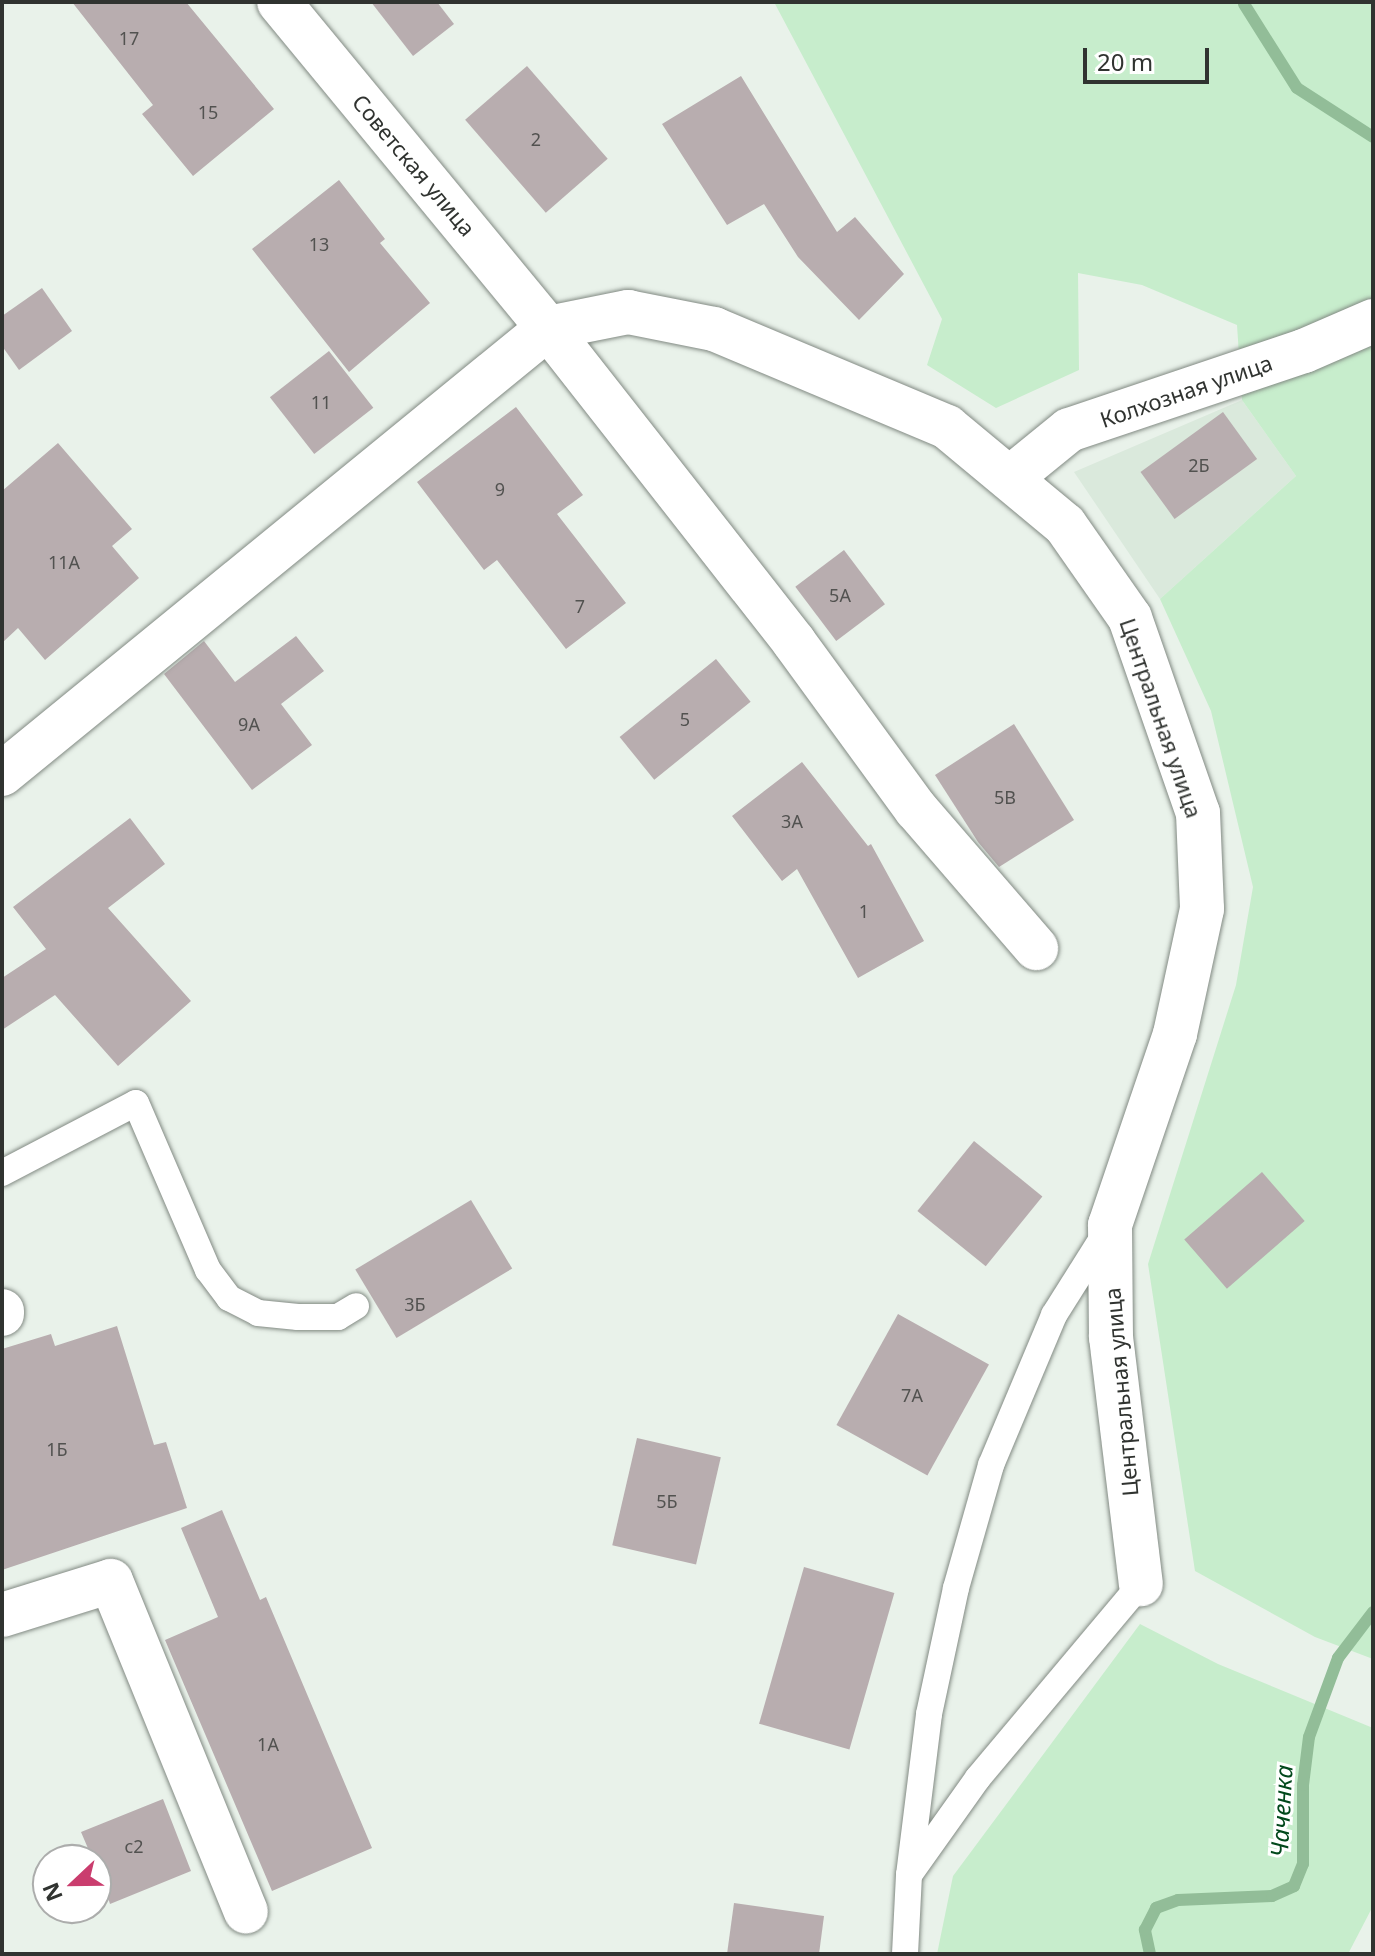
<!DOCTYPE html>
<html>
<head>
<meta charset="utf-8">
<style>
	body { margin:0 }
	#map { position:relative; width:1375px; height:1956px; overflow:hidden; background:#e9f2ea; font-family:"Noto Sans",sans-serif }
	div>[style] { position:absolute }
	.built>* { inset:0; background:#dae9dc }
	.green>* { inset:0; background:#c7edcc }
	.stream>* { height:12px; margin:-6px; padding:0 6px; transform-origin:6px; border-radius:6px; background:#92bd98 }
	.building>* { inset:0; background:#b8adaf; transform-origin:0 0 }
	.roads { filter:drop-shadow(0 0 2px #828a83) drop-shadow(0 0 2px #828a83) }
	.service>* { height:26px; margin:-13px; padding:0 13px; transform-origin:13px; border-radius:13px; background:#fff }
	.minor>* { height:44px; margin:-22px; padding:0 22px; transform-origin:22px; border-radius:22px; background:#fff }
	.tertiary>* { height:44px; margin:-22px; padding:0 22px; transform-origin:22px; border-radius:22px; background:#fff }
	span { translate:-50% -50%; white-space:nowrap; text-align:center; line-height:1.15; -webkit-text-stroke:6px #fff; paint-order:stroke }
	.number-label { font-size:18px; color:#525250 }
	.number-label span { -webkit-text-stroke-width:0 }
	.street-label { font-size:22px; color:#303330 }
	.water-label { font-size:24px; color:#01481b; font-style:italic }
	.frame { position:absolute; inset:0; border:4px solid #303330; pointer-events:none }
	.north { position:absolute; left:32px; top:1844px; width:80px; height:80px; box-sizing:border-box; background:#fff; border:2px solid #acadac; border-radius:50%; rotate:248deg; font-size:22px; font-weight:700; line-height:32px; text-align:center; color:#303330 }
	.north::after { content:''; display:block; margin:auto; width:28px; height:36px; background:#ca3d6e; clip-path:polygon(50% 0,100% 100%,50% 72%,0 100%) }
	.scale { position:absolute; left:1083px; top:48px; width:126px; height:36px; box-sizing:border-box; border:4px solid #303330; border-top:0; padding-left:10px; font-size:24px; line-height:28px; white-space:nowrap; color:#303330; -webkit-text-stroke:6px #fff; paint-order:stroke }
</style>
</head>
<body>
<div id="map">
	<div class="built">
		<i style="clip-path:polygon(1242px 400px,1296px 476px,1160px 599px,1074px 472px)"></i>
	</div>
	<div class="green">
		<i style="clip-path:polygon(774px 2px,1373px 2px,1373px 1659px,1315px 1637px,1195px 1571px,1148px 1264px,1236px 985px,1253px 887px,1211px 711px,1160px 599px,1296px 476px,1242px 400px,1237px 325px,1142px 285px,1078px 273px,1079px 370px,996px 408px,927px 365px,942px 319px)"></i>
		<i style="clip-path:polygon(1140px 1624px,1218px 1664px,1373px 1728px,1373px 1906px,1348px 1954px,937px 1954px,953px 1876px)"></i>
	</div>
	<div class="stream">
		<i style="left:1244px;top:4px;width:99px;rotate:57.8deg"></i>
		<i style="left:1297px;top:88px;width:90px;rotate:32.8deg"></i>
		<i style="left:1150px;top:1954px;width:25px;rotate:-102deg"></i>
		<i style="left:1145px;top:1930px;width:25px;rotate:-63deg"></i>
		<i style="left:1156px;top:1908px;width:23px;rotate:-20deg"></i>
		<i style="left:1178px;top:1900px;width:94px;rotate:-2.4deg"></i>
		<i style="left:1272px;top:1896px;width:24px;rotate:-24deg"></i>
		<i style="left:1294px;top:1886px;width:24px;rotate:-68deg"></i>
		<i style="left:1303px;top:1864px;width:79px;rotate:-90deg"></i>
		<i style="left:1303px;top:1785px;width:48px;rotate:-82.9deg"></i>
		<i style="left:1309px;top:1737px;width:84px;rotate:-69.8deg"></i>
		<i style="left:1338px;top:1658px;width:58px;rotate:-52.7deg"></i>
	</div>
	<div class="building">
		<i style="clip-path:polygon(72px 2px,186px 2px,274px 109px,193px 176px,142px 114px,153px 105px)"></i>
		<i style="clip-path:polygon(371px 2px,437px 2px,454px 24px,413px 56px)"></i>
		<i style="left:527px;top:66px;width:123px;height:82px;rotate:49deg"></i>
		<i style="clip-path:polygon(741px 76px,837px 232px,855px 217px,904px 274px,859px 320px,798px 257px,764px 204px,727px 225px,662px 124px)"></i>
		<i style="clip-path:polygon(339px 180px,385px 239px,380px 243px,430px 303px,349px 372px,252px 249px)"></i>
		<i style="clip-path:polygon(42px 288px,72px 331px,19px 370px,2px 346px,2px 316px)"></i>
		<i style="left:329px;top:351px;width:72px;height:75px;rotate:52deg"></i>
		<i style="clip-path:polygon(516px 407px,583px 495px,557px 514px,626px 603px,566px 649px,497px 560px,484px 570px,417px 482px)"></i>
		<i style="left:1223px;top:412px;width:58px;height:102px;rotate:54deg"></i>
		<i style="clip-path:polygon(58px 443px,132px 529px,112px 546px,139px 578px,45px 660px,18px 628px,2px 643px,2px 491px)"></i>
		<i style="left:844px;top:550px;width:68px;height:61px;rotate:53deg"></i>
		<i style="clip-path:polygon(296px 636px,324px 671px,281px 704px,312px 745px,252px 790px,164px 674px,204px 641px,235px 682px)"></i>
		<i style="left:716px;top:659px;width:55px;height:124px;rotate:51deg"></i>
		<i style="clip-path:polygon(1014px 724px,1074px 820px,999px 867px,978px 842px,935px 775px)"></i>
		<i style="clip-path:polygon(802px 762px,868px 846px,871px 844px,924px 941px,858px 978px,797px 869px,782px 881px,732px 816px)"></i>
		<i style="clip-path:polygon(130px 818px,165px 864px,108px 908px,191px 1001px,118px 1066px,55px 995px,2px 1030px,2px 978px,46px 949px,13px 907px)"></i>
		<i style="left:974px;top:1141px;width:88px;height:90px;rotate:39deg"></i>
		<i style="left:1262px;top:1172px;width:65px;height:103px;rotate:49deg"></i>
		<i style="left:471px;top:1200px;width:80px;height:135px;rotate:59deg"></i>
		<i style="left:898px;top:1314px;width:104px;height:127px;rotate:29deg"></i>
		<i style="clip-path:polygon(117px 1326px,154px 1445px,166px 1442px,187px 1508px,2px 1570px,2px 1349px,51px 1334px,55px 1346px)"></i>
		<i style="left:637px;top:1438px;width:86px;height:110px;rotate:13deg"></i>
		<i style="clip-path:polygon(222px 1510px,260px 1600px,266px 1597px,372px 1848px,272px 1891px,165px 1640px,218px 1617px,181px 1528px)"></i>
		<i style="left:804px;top:1567px;width:94px;height:163px;rotate:16deg"></i>
		<i style="clip-path:polygon(163px 1799px,191px 1871px,110px 1904px,96px 1860px,93px 1860px,81px 1832px)"></i>
		<i style="clip-path:polygon(734px 1903px,824px 1916px,819px 1954px,727px 1954px)"></i>
	</div>
	<div class="roads">
		<div class="service">
			<i style="left:2px;top:1173px;width:151px;rotate:-27.6deg"></i>
			<i style="left:136px;top:1103px;width:182px;rotate:66.7deg"></i>
			<i style="left:208px;top:1270px;width:35px;rotate:53deg"></i>
			<i style="left:229px;top:1298px;width:33px;rotate:27deg"></i>
			<i style="left:258px;top:1313px;width:40px;rotate:5.7deg"></i>
			<i style="left:298px;top:1317px;width:40px"></i>
			<i style="left:338px;top:1317px;width:21px;rotate:-31deg"></i>
			<i style="left:909px;top:1875px;width:162px;rotate:-82.9deg"></i>
			<i style="left:929px;top:1714px;width:129px;rotate:-77.9deg"></i>
			<i style="left:956px;top:1588px;width:128px;rotate:-74.1deg"></i>
			<i style="left:991px;top:1465px;width:163px;rotate:-67.2deg"></i>
			<i style="left:1054px;top:1315px;width:99px;rotate:-57.8deg"></i>
			<i style="left:905px;top:1954px;width:79px;rotate:-87.1deg"></i>
			<i style="left:909px;top:1875px;width:119px;rotate:-54.6deg"></i>
			<i style="left:978px;top:1778px;width:253px;rotate:-50deg"></i>
		</div>
		<div class="minor">
			<i style="left:1010px;top:478px;width:76px;rotate:-39.1deg"></i>
			<i style="left:1069px;top:430px;width:248px;rotate:-18.6deg"></i>
			<i style="left:1304px;top:351px;width:75px;rotate:-23.5deg"></i>
			<i style="left:2px;top:774px;width:705px;rotate:-39.24deg"></i>
			<i style="left:548px;top:328px;width:399px;rotate:51.9deg"></i>
			<i style="left:794px;top:642px;width:207px;rotate:53.9deg"></i>
			<i style="left:916px;top:809px;width:184px;rotate:49.2deg"></i>
			<i style="left:2px;top:1311px;width:3px;rotate:90deg"></i>
			<i style="left:2px;top:1615px;width:114px;rotate:-17.3deg"></i>
			<i style="left:111px;top:1581px;width:357px;rotate:67.8deg"></i>
		</div>
		<div class="tertiary">
			<i style="left:279px;top:2px;width:423px;rotate:50.5deg"></i>
			<i style="left:548px;top:328px;width:82px;rotate:-11.3deg"></i>
			<i style="left:628px;top:312px;width:88px;rotate:11.2deg"></i>
			<i style="left:714px;top:329px;width:253px;rotate:22.8deg"></i>
			<i style="left:947px;top:427px;width:153px;rotate:39.7deg"></i>
			<i style="left:1065px;top:525px;width:113px;rotate:55deg"></i>
			<i style="left:1130px;top:618px;width:207px;rotate:70.8deg"></i>
			<i style="left:1198px;top:813px;width:96px;rotate:87.6deg"></i>
			<i style="left:1202px;top:909px;width:128px;rotate:102.2deg"></i>
			<i style="left:1175px;top:1034px;width:202px;rotate:108.8deg"></i>
			<i style="left:1110px;top:1225px;width:112px;rotate:89.5deg"></i>
			<i style="left:1111px;top:1337px;width:249px;rotate:83.1deg"></i>
		</div>
	</div>
	<div class="number-label">
		<span style="left:129px;top:38px">17</span>
		<span style="left:208px;top:112px">15</span>
		<span style="left:536px;top:139px">2</span>
		<span style="left:319px;top:244px">13</span>
		<span style="left:321px;top:402px">11</span>
		<span style="left:1199px;top:465px">2Б</span>
		<span style="left:500px;top:489px">9</span>
		<span style="left:64px;top:562px">11А</span>
		<span style="left:840px;top:595px">5А</span>
		<span style="left:580px;top:606px">7</span>
		<span style="left:685px;top:719px">5</span>
		<span style="left:249px;top:724px">9А</span>
		<span style="left:1005px;top:797px">5В</span>
		<span style="left:792px;top:821px">3А</span>
		<span style="left:864px;top:911px">1</span>
		<span style="left:415px;top:1304px">3Б</span>
		<span style="left:912px;top:1395px">7А</span>
		<span style="left:57px;top:1449px">1Б</span>
		<span style="left:667px;top:1501px">5Б</span>
		<span style="left:268px;top:1744px">1А</span>
		<span style="left:134px;top:1846px">с2</span>
	</div>
	<div class="street-label">
		<span style="left:414px;top:165px;rotate:50deg">Советская улица</span>
		<span style="left:1186px;top:391px;rotate:-19deg">Колхозная улица</span>
		<span style="left:1161px;top:718px;rotate:71deg">Центральная улица</span>
		<span style="left:1121px;top:1392px;rotate:-95deg">Центральная улица</span>
	</div>
	<div class="water-label">
		<span style="left:1281px;top:1811px;rotate:-87deg">Чаченка</span>
	</div>
	<div class="frame"></div>
	<div class="north">N</div>
	<div class="scale">20 m</div>
</div>
</body>
</html>
